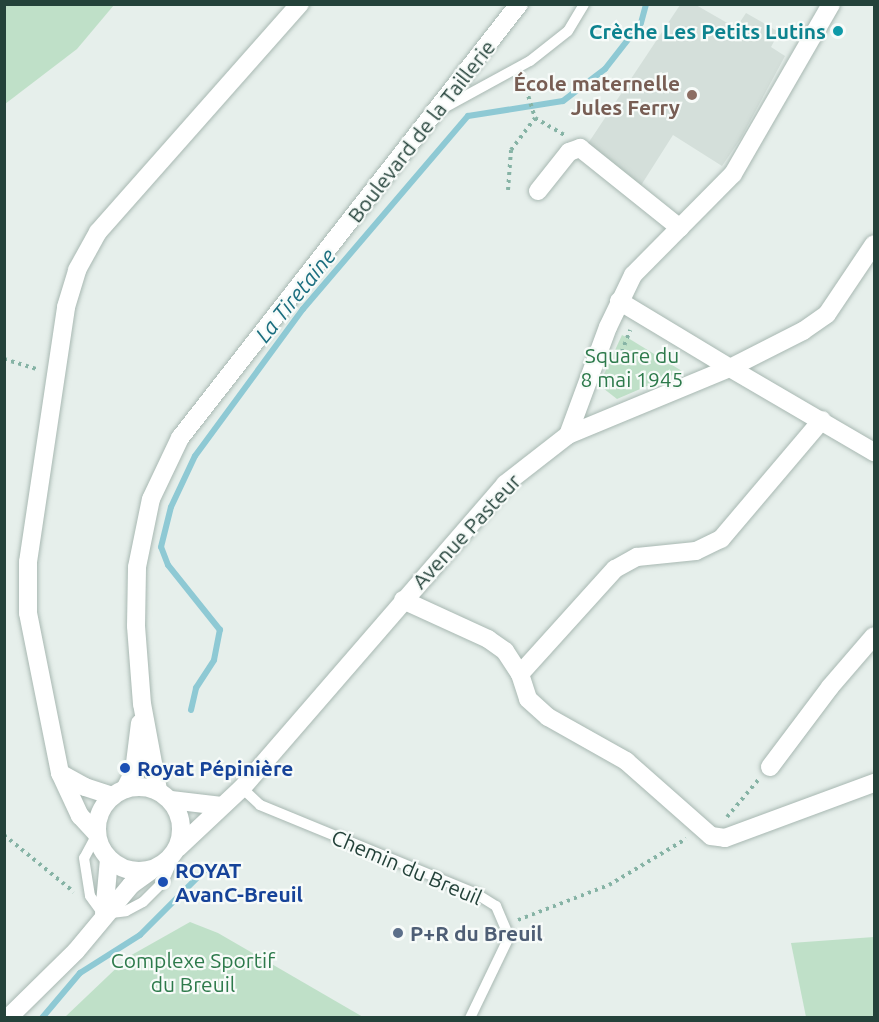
<!DOCTYPE html>
<html>
<head>
<meta charset="utf-8">
<style>
	body { margin:0 }
	#map { position:relative; width:879px; height:1022px; overflow:hidden; background:#e6efeb; font-family:Ubuntu,sans-serif }
	div>[style] { position:absolute }
	.built>* { inset:0; background:#d4dfda }
	.green>* { inset:0; background:#bfe0c8 }
	.stream>* { height:6px; margin:-3px; padding:0 3px; transform-origin:3px; border-radius:3px; background:#8ec9d4 }
	.path>* { height:4px; margin-top:-2px; transform-origin:0; background:repeating-linear-gradient(90deg,#86b3a5 0 3px,transparent 0 7.5px) }
	.roads { filter:drop-shadow(0 0 2px #a8b8b2) drop-shadow(0 0 2px #a8b8b2) }
	.service>* { height:10px; margin:-5px; padding:0 5px; transform-origin:5px; border-radius:5px; background:#fff }
	.minor>* { height:18px; margin:-9px; padding:0 9px; transform-origin:9px; border-radius:9px; background:#fff }
	.secondary>* { height:18px; margin:-9px; padding:0 9px; transform-origin:9px; border-radius:9px; background:#fff }
	.secondary>.ring { margin:-9px; padding:0; box-sizing:content-box; background:none; border:18px solid #fff; border-radius:50% }
	.dots>* { width:16px; height:16px; translate:-50% -50%; box-sizing:border-box; border:3px solid #f7fbf9; border-radius:50% }
	span { translate:-50% -50%; white-space:nowrap; text-align:center; line-height:1.15; -webkit-text-stroke:4.5px #f7fbf9; paint-order:stroke }
	.culture-label { font-size:21px; color:#0d838f; font-weight:700 }
	.right { translate:-100% -50%; text-align:right }
	.education-label { font-size:21px; color:#785e54; font-weight:700 }
	.street-label { font-size:21px; color:#24423a }
	.park-label { font-size:21px; color:#2d7a4b }
	.transit-label { font-size:21px; color:#164399; font-weight:700 }
	.left { translate:0 -50%; text-align:left }
	.service-label { font-size:21px; color:#4e5e75; font-weight:700 }
	.water-label { font-size:22px; color:#1c6f80; font-style:italic }
	.frame { position:absolute; inset:0; border:6px solid #24423a; pointer-events:none }
</style>
</head>
<body>
<div id="map">
	<div class="built">
		<i style="clip-path:polygon(680px 5px,696px 5px,736px 28px,746px 13px,779px 32px,771px 47px,785px 56px,741px 138px,722px 166px,673px 135px,640px 187px,587px 145px)"></i>
	</div>
	<div class="green">
		<i style="clip-path:polygon(5px 4px,114px 4px,114px 5px,77px 49px,5px 104px)"></i>
		<i style="clip-path:polygon(622px 335px,628px 338px,682px 371px,617px 399px,599px 385px)"></i>
		<i style="clip-path:polygon(190px 922px,218px 933px,363px 1017px,65px 1017px,128px 957px)"></i>
		<i style="clip-path:polygon(874px 937px,874px 1017px,806px 1017px,791px 943px)"></i>
	</div>
	<div class="stream">
		<i style="left:191px;top:710px;width:23px;rotate:-77deg"></i>
		<i style="left:196px;top:688px;width:33px;rotate:-57deg"></i>
		<i style="left:214px;top:660px;width:31px;rotate:-79deg"></i>
		<i style="left:220px;top:630px;width:83px;rotate:-128.7deg"></i>
		<i style="left:168px;top:565px;width:19px;rotate:-111deg"></i>
		<i style="left:161px;top:547px;width:41px;rotate:-76deg"></i>
		<i style="left:171px;top:507px;width:56px;rotate:-64.8deg"></i>
		<i style="left:195px;top:456px;width:182px;rotate:-53.7deg"></i>
		<i style="left:303px;top:309px;width:254px;rotate:-49.5deg"></i>
		<i style="left:468px;top:116px;width:96px;rotate:-9deg"></i>
		<i style="left:563px;top:101px;width:53px;rotate:-37.3deg"></i>
		<i style="left:605px;top:69px;width:58px;rotate:-52deg"></i>
		<i style="left:641px;top:23px;width:20px;rotate:-75deg"></i>
		<i style="left:42px;top:1018px;width:59px;rotate:-49.8deg"></i>
		<i style="left:80px;top:973px;width:71px;rotate:-32.3deg"></i>
		<i style="left:140px;top:935px;width:93px;rotate:-45deg"></i>
	</div>
	<div class="path">
		<i style="left:524px;top:82px;width:38px;rotate:73deg"></i>
		<i style="left:508px;top:190px;width:40px;rotate:-85.7deg"></i>
		<i style="left:511px;top:150px;width:40px;rotate:-53deg"></i>
		<i style="left:535px;top:118px;width:34px;rotate:30deg"></i>
		<i style="left:4px;top:359px;width:37px;rotate:17deg"></i>
		<i style="left:619px;top:359px;width:31px;rotate:-69deg"></i>
		<i style="left:727px;top:817px;width:50px;rotate:-49.9deg"></i>
		<i style="left:4px;top:835px;width:90px;rotate:39.2deg"></i>
		<i style="left:518px;top:920px;width:97px;rotate:-21deg"></i>
		<i style="left:609px;top:885px;width:90px;rotate:-30.9deg"></i>
	</div>
	<div class="roads">
		<div class="service">
			<i style="left:440px;top:110px;width:102px;rotate:-28.6deg"></i>
			<i style="left:530px;top:61px;width:48px;rotate:-38.3deg"></i>
			<i style="left:568px;top:31px;width:31px;rotate:-59deg"></i>
			<i style="left:242px;top:788px;width:25px;rotate:43deg"></i>
			<i style="left:260px;top:805px;width:232px;rotate:22.3deg"></i>
			<i style="left:475px;top:893px;width:25px;rotate:32deg"></i>
			<i style="left:496px;top:906px;width:34px;rotate:67deg"></i>
			<i style="left:509px;top:937px;width:90px;rotate:115.7deg"></i>
			<i style="left:97px;top:834px;width:27px;rotate:118deg"></i>
			<i style="left:84px;top:858px;width:38px;rotate:81deg"></i>
			<i style="left:90px;top:896px;width:22px;rotate:54deg"></i>
			<i style="left:103px;top:914px;width:23px;rotate:-7deg"></i>
			<i style="left:126px;top:911px;width:19px;rotate:-28deg"></i>
			<i style="left:143px;top:902px;width:28px;rotate:-45deg"></i>
			<i style="left:163px;top:882px;width:37px;rotate:-66deg"></i>
		</div>
		<div class="minor">
			<i style="left:538px;top:191px;width:50px;rotate:-51.5deg"></i>
			<i style="left:569px;top:152px;width:12px;rotate:-20deg"></i>
			<i style="left:580px;top:148px;width:128px;rotate:38.7deg"></i>
			<i style="left:619px;top:301px;width:130px;rotate:31.1deg"></i>
			<i style="left:730px;top:368px;width:82px;rotate:-26.9deg"></i>
			<i style="left:803px;top:331px;width:29px;rotate:-35deg"></i>
			<i style="left:827px;top:314px;width:84px;rotate:-56.1deg"></i>
			<i style="left:568px;top:435px;width:115px;rotate:-69.7deg"></i>
			<i style="left:608px;top:327px;width:58px;rotate:-64.3deg"></i>
			<i style="left:633px;top:275px;width:142px;rotate:-45.3deg"></i>
			<i style="left:733px;top:174px;width:196px;rotate:-60deg"></i>
			<i style="left:403px;top:600px;width:94px;rotate:24.6deg"></i>
			<i style="left:488px;top:639px;width:21px;rotate:35deg"></i>
			<i style="left:505px;top:651px;width:27px;rotate:57deg"></i>
			<i style="left:520px;top:674px;width:26px;rotate:72deg"></i>
			<i style="left:528px;top:699px;width:27px;rotate:42deg"></i>
			<i style="left:548px;top:717px;width:90px;rotate:29.4deg"></i>
			<i style="left:626px;top:761px;width:113px;rotate:41.4deg"></i>
			<i style="left:711px;top:836px;width:14px;rotate:8deg"></i>
			<i style="left:725px;top:838px;width:159px;rotate:-20.3deg"></i>
			<i style="left:520px;top:674px;width:142px;rotate:-47.9deg"></i>
			<i style="left:615px;top:569px;width:25px;rotate:-29deg"></i>
			<i style="left:637px;top:557px;width:59px;rotate:-5.8deg"></i>
			<i style="left:696px;top:551px;width:28px;rotate:-26deg"></i>
			<i style="left:721px;top:539px;width:156px;rotate:-49.7deg"></i>
			<i style="left:770px;top:767px;width:100px;rotate:-53.1deg"></i>
			<i style="left:830px;top:687px;width:67px;rotate:-49.2deg"></i>
			<i style="left:60px;top:773px;width:29px;rotate:29deg"></i>
			<i style="left:85px;top:787px;width:29px;rotate:18deg"></i>
			<i style="left:97px;top:834px;width:25px;rotate:-133deg"></i>
			<i style="left:80px;top:816px;width:47px;rotate:-114.9deg"></i>
			<i style="left:60px;top:773px;width:163px;rotate:-101.3deg"></i>
			<i style="left:28px;top:613px;width:51px;rotate:-90deg"></i>
			<i style="left:28px;top:562px;width:258px;rotate:-81.5deg"></i>
			<i style="left:66px;top:307px;width:39px;rotate:-73deg"></i>
			<i style="left:77px;top:270px;width:43px;rotate:-61.1deg"></i>
			<i style="left:98px;top:232px;width:305px;rotate:-48.5deg"></i>
		</div>
		<div class="secondary">
			<i class="ring" style="left:97px;top:787px;width:66px;height:66px"></i>
			<i style="left:125px;top:789px;width:20px;rotate:-63deg"></i>
			<i style="left:134px;top:771px;width:48px;rotate:-82.9deg"></i>
			<i style="left:158px;top:790px;width:87px;rotate:-100.5deg"></i>
			<i style="left:142px;top:704px;width:78px;rotate:-94.4deg"></i>
			<i style="left:136px;top:626px;width:59px;rotate:-89deg"></i>
			<i style="left:137px;top:567px;width:69px;rotate:-78.4deg"></i>
			<i style="left:151px;top:499px;width:68px;rotate:-64.6deg"></i>
			<i style="left:180px;top:438px;width:551px;rotate:-52.01deg"></i>
			<i style="left:171px;top:800px;width:51px;rotate:6.7deg"></i>
			<i style="left:178px;top:848px;width:88px;rotate:-43.2deg"></i>
			<i style="left:242px;top:788px;width:402px;rotate:-49.1deg"></i>
			<i style="left:505px;top:484px;width:80px;rotate:-37.9deg"></i>
			<i style="left:568px;top:435px;width:175px;rotate:-22.5deg"></i>
			<i style="left:730px;top:368px;width:167px;rotate:30.3deg"></i>
			<i style="left:104px;top:914px;width:55px;rotate:-84.8deg"></i>
			<i style="left:8px;top:1018px;width:95px;rotate:-44.6deg"></i>
			<i style="left:76px;top:951px;width:86px;rotate:-50.2deg"></i>
			<i style="left:131px;top:885px;width:24px;rotate:-36deg"></i>
		</div>
	</div>
	<div class="dots">
		<i style="left:838px;top:31px;background:#0f9aa8"></i>
		<i style="left:692px;top:95px;background:#8d6e63"></i>
		<i style="left:125px;top:768px;background:#1a4fb4"></i>
		<i style="left:163px;top:882px;background:#1a4fb4"></i>
		<i style="left:398px;top:933px;background:#5c6f8a"></i>
	</div>
	<div class="culture-label">
		<span class="right" style="left:826px;top:31px">Crèche Les Petits Lutins</span>
	</div>
	<div class="education-label">
		<span class="right" style="left:680px;top:95px">École maternelle<br>Jules Ferry</span>
	</div>
	<div class="street-label">
		<span style="left:421px;top:131px;rotate:-52deg">Boulevard de la Taillerie</span>
		<span style="left:466px;top:531px;rotate:-47deg">Avenue Pasteur</span>
		<span style="left:407px;top:867px;rotate:23deg">Chemin du Breuil</span>
	</div>
	<div class="park-label">
		<span style="left:632px;top:367px">Square du<br>8 mai 1945</span>
		<span style="left:193px;top:972px">Complexe Sportif<br>du Breuil</span>
	</div>
	<div class="transit-label">
		<span class="left" style="left:137px;top:768px">Royat Pépinière</span>
		<span class="left" style="left:175px;top:882px">ROYAT<br>AvanC-Breuil</span>
	</div>
	<div class="service-label">
		<span class="left" style="left:410px;top:933px">P+R du Breuil</span>
	</div>
	<div class="water-label">
		<span style="left:295px;top:295px;rotate:-51deg">La Tiretaine</span>
	</div>
	<div class="frame"></div>
</div>
</body>
</html>
